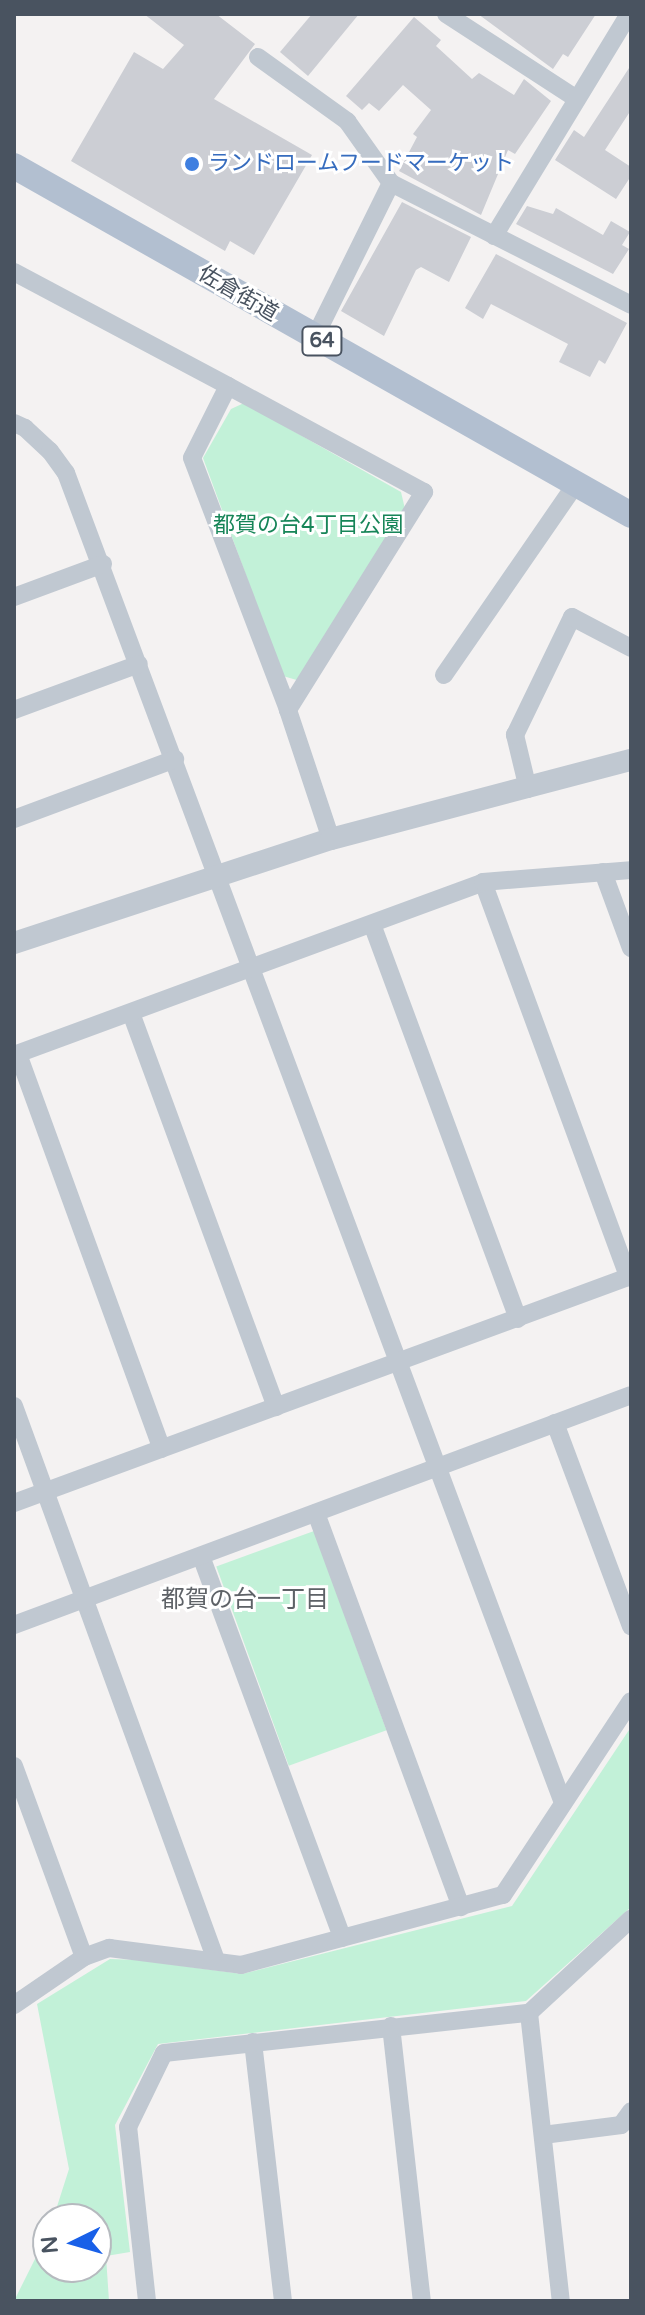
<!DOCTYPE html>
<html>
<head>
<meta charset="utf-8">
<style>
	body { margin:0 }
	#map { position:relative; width:645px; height:2315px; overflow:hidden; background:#f4f2f2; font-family:"Varela Round","Noto Sans JP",sans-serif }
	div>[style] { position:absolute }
	.green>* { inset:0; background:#c2f1d8; transform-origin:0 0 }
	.building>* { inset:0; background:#ccced4 }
	.minor>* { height:18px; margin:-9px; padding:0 9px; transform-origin:9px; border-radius:9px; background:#c0c8d1 }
	.tertiary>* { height:22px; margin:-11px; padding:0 11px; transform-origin:11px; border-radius:11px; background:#c0c8d1 }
	.primary>* { height:26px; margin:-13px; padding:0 13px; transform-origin:13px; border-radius:13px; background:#b2bfd0 }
	.dots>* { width:22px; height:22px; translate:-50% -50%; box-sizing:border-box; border:4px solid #fff; border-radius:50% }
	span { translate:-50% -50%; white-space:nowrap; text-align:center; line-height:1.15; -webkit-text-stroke:6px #fff; paint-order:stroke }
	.shield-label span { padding:2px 6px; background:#fff; border:2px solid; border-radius:6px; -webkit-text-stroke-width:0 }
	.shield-label { font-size:20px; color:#495360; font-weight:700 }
	.shop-label { font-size:22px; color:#366cbe }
	.left { translate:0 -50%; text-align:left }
	.street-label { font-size:22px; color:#495360 }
	.park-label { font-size:22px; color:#178558 }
	.neighbourhood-label { font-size:24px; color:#5e6267 }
	.frame { position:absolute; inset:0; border:16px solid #495360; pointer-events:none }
	.north { position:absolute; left:32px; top:2203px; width:80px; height:80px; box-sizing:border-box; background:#fff; border:2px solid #b6babf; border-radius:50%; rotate:265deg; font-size:22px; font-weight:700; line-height:32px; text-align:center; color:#495360 }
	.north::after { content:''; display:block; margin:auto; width:28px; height:36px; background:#1960e8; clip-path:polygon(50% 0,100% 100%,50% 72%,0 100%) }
</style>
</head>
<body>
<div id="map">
	<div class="green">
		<i style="clip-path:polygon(244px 403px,401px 492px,405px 509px,300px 681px,283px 676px,203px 458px,231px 409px)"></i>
		<i style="left:314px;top:1531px;width:212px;height:104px;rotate:70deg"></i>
		<i style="clip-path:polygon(631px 1727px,631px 1907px,526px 2001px,158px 2044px,115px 2125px,130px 2252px,106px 2256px,109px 2301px,14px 2301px,48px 2233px,48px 2267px,96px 2267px,96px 2219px,53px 2219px,69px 2169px,37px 2004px,110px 1959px,139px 1960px,242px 1974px,512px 1906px)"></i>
	</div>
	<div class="building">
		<i style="clip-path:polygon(144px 14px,216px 14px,255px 44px,214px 99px,312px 155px,254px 255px,230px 241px,225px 251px,71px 161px,134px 52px,163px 69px,184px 45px)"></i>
		<i style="clip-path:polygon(312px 14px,359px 14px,308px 76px,280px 52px)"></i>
		<i style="clip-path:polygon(478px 14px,596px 14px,568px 57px,563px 54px,553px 69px)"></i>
		<i style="clip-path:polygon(414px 17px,441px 40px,436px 46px,472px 79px,479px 73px,514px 95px,524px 79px,551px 101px,515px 154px,508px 150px,481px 215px,399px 171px,417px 137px,413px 134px,431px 110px,403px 85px,379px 111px,369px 103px,362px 110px,346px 96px)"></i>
		<i style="clip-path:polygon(631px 65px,631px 110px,605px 150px,631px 167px,631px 176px,616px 199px,555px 160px,574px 130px,584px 137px)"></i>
		<i style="clip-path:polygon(402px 202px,471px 237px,449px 282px,421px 267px,416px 270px,384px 336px,341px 311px)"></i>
		<i style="clip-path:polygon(527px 206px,553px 214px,556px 208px,603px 235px,611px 221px,630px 232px,622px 245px,629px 249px,613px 274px,516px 224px)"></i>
		<i style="clip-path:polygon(496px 254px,627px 323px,605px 364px,599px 360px,590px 377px,559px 362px,568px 344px,491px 304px,483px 319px,465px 308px)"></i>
	</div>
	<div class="minor">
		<i style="left:446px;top:14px;width:156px;rotate:33deg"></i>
		<i style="left:258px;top:57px;width:110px;rotate:35.7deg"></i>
		<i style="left:347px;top:121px;width:76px;rotate:54.6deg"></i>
		<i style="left:391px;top:183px;width:172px;rotate:116.3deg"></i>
		<i style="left:391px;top:183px;width:269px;rotate:26.9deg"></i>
		<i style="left:494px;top:236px;width:260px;rotate:-58.7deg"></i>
		<i style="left:14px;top:272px;width:242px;rotate:28deg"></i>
		<i style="left:228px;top:386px;width:80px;rotate:116.6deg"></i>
		<i style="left:192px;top:458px;width:270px;rotate:69.1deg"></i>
		<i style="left:288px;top:710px;width:136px;rotate:71.6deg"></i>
		<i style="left:228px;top:386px;width:223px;rotate:28.4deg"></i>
		<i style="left:424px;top:492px;width:257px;rotate:122deg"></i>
		<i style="left:14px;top:423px;width:12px;rotate:24deg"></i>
		<i style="left:25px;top:428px;width:34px;rotate:43deg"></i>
		<i style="left:50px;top:451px;width:27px;rotate:54deg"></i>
		<i style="left:66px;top:473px;width:1420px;rotate:69.51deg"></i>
		<i style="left:14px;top:597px;width:95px;rotate:-20.3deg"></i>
		<i style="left:444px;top:675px;width:231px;rotate:-55.4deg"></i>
		<i style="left:14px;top:710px;width:133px;rotate:-20.2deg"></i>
		<i style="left:528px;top:789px;width:56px;rotate:-103.5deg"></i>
		<i style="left:515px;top:735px;width:131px;rotate:-64.2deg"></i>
		<i style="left:572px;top:617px;width:67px;rotate:27.7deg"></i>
		<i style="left:14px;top:819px;width:172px;rotate:-20.4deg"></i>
		<i style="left:603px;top:872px;width:81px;rotate:69.8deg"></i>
		<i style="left:483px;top:882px;width:421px;rotate:69.8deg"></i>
		<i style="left:372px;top:924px;width:421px;rotate:69.7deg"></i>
		<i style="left:131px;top:1013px;width:420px;rotate:69.8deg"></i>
		<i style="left:18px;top:1054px;width:420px;rotate:70deg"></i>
		<i style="left:14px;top:1055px;width:500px;rotate:-20.2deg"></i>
		<i style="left:483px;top:882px;width:148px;rotate:-4.6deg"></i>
		<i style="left:14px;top:1406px;width:590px;rotate:69.97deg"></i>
		<i style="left:555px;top:1423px;width:217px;rotate:69.5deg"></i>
		<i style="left:14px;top:1503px;width:657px;rotate:-20.2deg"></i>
		<i style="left:316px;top:1513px;width:420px;rotate:69.8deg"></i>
		<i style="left:201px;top:1556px;width:407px;rotate:69.7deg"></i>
		<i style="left:14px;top:1625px;width:658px;rotate:-20.44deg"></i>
		<i style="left:14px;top:1766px;width:203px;rotate:69.9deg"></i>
		<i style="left:14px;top:2005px;width:85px;rotate:-34.4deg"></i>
		<i style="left:84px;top:1957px;width:27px;rotate:-20deg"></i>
		<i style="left:109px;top:1948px;width:133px;rotate:7.3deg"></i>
		<i style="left:241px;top:1965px;width:271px;rotate:-15deg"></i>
		<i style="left:503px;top:1895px;width:232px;rotate:-56.6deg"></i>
		<i style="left:529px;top:2013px;width:290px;rotate:83.7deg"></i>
		<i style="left:391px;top:2026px;width:277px;rotate:83.6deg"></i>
		<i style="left:253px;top:2042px;width:261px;rotate:83.4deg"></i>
		<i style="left:543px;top:2135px;width:79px;rotate:-7.3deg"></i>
		<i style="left:621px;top:2125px;width:17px;rotate:-54deg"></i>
		<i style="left:147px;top:2301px;width:175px;rotate:-96.2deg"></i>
		<i style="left:128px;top:2127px;width:82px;rotate:-64.1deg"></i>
		<i style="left:164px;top:2053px;width:367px;rotate:-6.3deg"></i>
		<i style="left:529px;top:2013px;width:139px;rotate:-42.7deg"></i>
	</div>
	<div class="tertiary">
		<i style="left:14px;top:943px;width:334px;rotate:-18.2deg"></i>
		<i style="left:331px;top:839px;width:310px;rotate:-14.8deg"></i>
	</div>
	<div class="primary">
		<i style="left:14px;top:166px;width:709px;rotate:29.49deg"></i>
	</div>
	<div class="dots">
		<i style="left:192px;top:164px;background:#3f7fe0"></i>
	</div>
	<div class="shield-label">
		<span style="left:322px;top:341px">64</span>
	</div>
	<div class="shop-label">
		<span class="left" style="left:208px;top:164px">ランドロームフードマーケット</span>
	</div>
	<div class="street-label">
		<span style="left:238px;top:294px;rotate:30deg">佐倉街道</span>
	</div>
	<div class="park-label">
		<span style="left:308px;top:526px">都賀の台4丁目公園</span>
	</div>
	<div class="neighbourhood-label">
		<span style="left:245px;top:1600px">都賀の台一丁目</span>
	</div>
	<div class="frame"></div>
	<div class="north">N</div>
</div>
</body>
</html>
